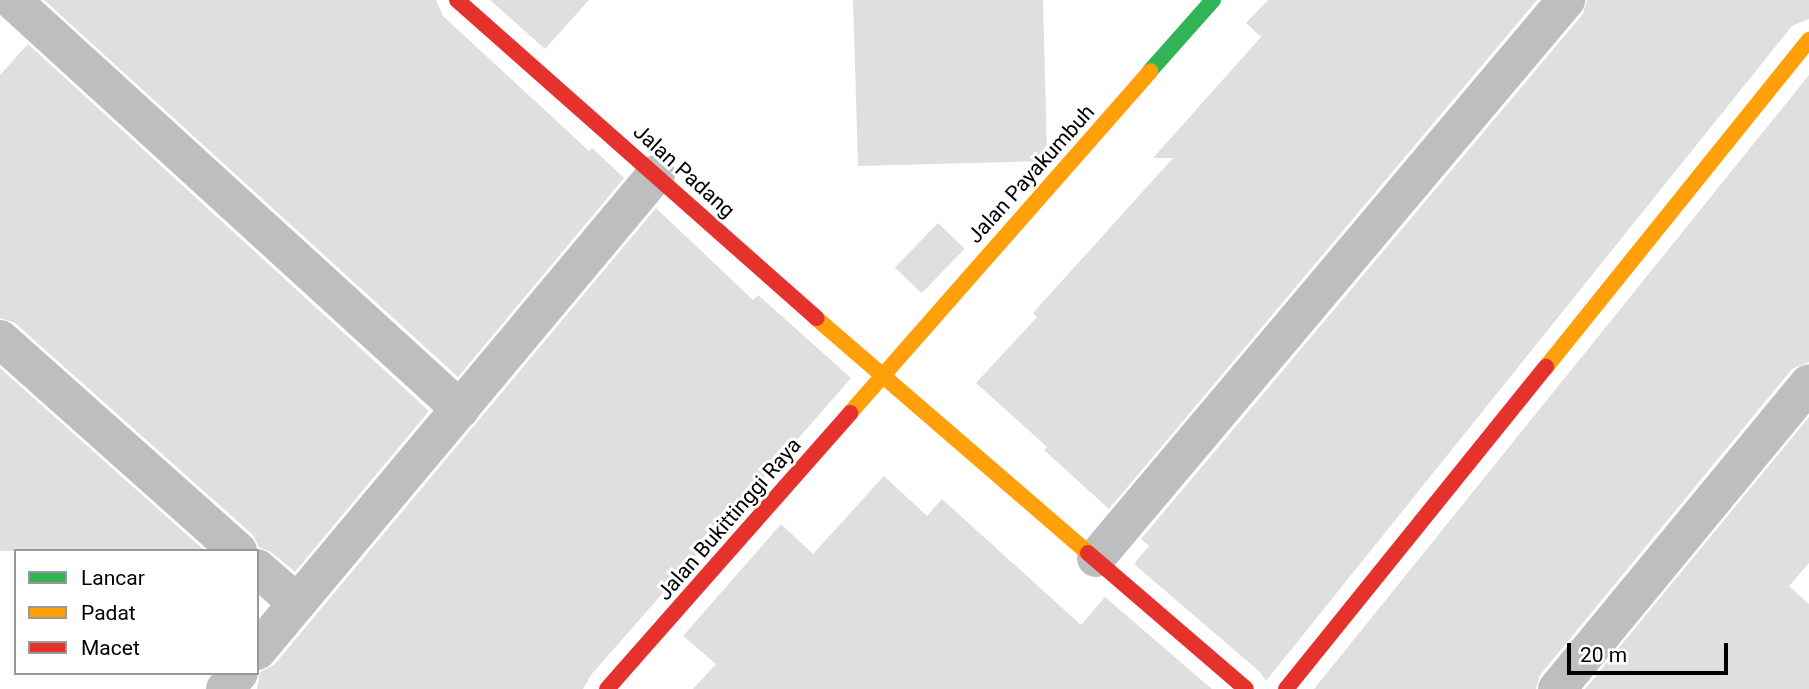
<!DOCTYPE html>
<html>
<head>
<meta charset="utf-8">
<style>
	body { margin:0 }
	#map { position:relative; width:1809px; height:689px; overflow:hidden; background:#fff; font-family:Roboto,sans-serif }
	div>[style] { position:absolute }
	.building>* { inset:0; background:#dfdfdf; transform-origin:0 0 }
	.street>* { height:38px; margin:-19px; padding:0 19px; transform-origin:19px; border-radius:19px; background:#bebebe }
	.fast>* { height:16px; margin:-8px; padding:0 8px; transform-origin:8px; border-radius:8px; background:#30b455 }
	.slow>* { height:16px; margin:-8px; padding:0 8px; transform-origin:8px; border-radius:8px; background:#ff9f0a }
	.jam>* { height:16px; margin:-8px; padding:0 8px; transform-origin:8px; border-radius:8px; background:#e5322d }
	span { translate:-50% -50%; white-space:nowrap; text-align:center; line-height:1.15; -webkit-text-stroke:6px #fff; paint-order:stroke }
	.street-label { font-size:21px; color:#000 }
	.legend { position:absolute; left:14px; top:549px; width:245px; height:126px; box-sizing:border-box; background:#fff; border:2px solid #999; margin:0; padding:9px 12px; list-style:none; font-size:21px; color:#000 }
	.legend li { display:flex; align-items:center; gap:14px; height:35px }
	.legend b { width:35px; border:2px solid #999 }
	.scale { position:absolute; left:1567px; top:643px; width:161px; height:32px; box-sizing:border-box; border:4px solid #000; border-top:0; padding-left:9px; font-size:21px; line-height:24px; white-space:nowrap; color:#000; -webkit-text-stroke:5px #fff; paint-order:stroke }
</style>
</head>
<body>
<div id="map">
	<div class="building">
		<i style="clip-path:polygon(44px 0,436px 0,443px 16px,589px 151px,592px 148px,624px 178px,458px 377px)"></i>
		<i style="clip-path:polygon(490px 0,589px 0,545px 49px)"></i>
		<i style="clip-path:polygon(853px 0,1043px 0,1047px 155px,1042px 161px,858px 166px)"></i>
		<i style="clip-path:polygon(1268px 0,1537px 0,1109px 509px,1044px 450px,1047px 447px,976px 383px,1037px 317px,1033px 313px,1173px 158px,1153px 158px,1261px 37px,1246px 23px)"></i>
		<i style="clip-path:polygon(1587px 0,1809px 0,1809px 19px,1792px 26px,1266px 681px,1260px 672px,1134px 564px,1149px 546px,1141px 539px,1583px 14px)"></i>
		<i style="clip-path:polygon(28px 44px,429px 411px,295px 572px,271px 552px,259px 547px,253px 535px,15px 323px,0 318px,0 75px)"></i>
		<i style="clip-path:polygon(1809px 75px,1809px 362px,1792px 369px,1540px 675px,1536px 689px,1314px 689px)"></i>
		<i style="clip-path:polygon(656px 208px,753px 300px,758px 295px,851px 378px,591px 675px,583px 689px,257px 689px,260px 672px,274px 665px)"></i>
		<i style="left:938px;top:223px;width:37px;height:62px;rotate:44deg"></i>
		<i style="clip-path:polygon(0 368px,205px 551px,0 551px)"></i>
		<i style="clip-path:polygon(1809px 417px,1809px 563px,1789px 586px,1809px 604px,1809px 689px,1585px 689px)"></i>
		<i style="clip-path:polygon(884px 476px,927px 516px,942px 499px,1081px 625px,1105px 597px,1212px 689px,693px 689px,716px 664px,683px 636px,781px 524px,813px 554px)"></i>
	</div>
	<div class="street">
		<i style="left:12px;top:0;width:607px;rotate:42.39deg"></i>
		<i style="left:0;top:339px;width:319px;rotate:41.7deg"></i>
		<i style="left:1096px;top:558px;width:730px;rotate:-49.89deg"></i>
		<i style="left:257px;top:568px;width:53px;rotate:41.2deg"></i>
		<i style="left:257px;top:651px;width:622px;rotate:-50.09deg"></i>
		<i style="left:225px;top:689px;width:21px;rotate:-49deg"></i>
		<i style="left:1557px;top:689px;width:396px;rotate:-50.5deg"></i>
	</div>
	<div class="fast">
		<i style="left:1150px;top:71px;width:95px;rotate:-48.4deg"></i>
	</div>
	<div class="slow">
		<i style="left:816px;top:318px;width:359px;rotate:40.8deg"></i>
		<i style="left:1546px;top:367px;width:420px;rotate:-51.2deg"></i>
		<i style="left:850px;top:413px;width:455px;rotate:-48.7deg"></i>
	</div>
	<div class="jam">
		<i style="left:457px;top:0;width:480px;rotate:41.5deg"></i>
		<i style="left:1088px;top:553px;width:208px;rotate:40.7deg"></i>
		<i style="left:607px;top:689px;width:368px;rotate:-48.6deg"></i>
		<i style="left:1286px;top:689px;width:414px;rotate:-51.1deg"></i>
	</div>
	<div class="street-label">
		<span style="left:684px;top:171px;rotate:42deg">Jalan Padang</span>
		<span style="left:1031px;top:174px;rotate:-48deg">Jalan Payakumbuh</span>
		<span style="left:729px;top:519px;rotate:-49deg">Jalan Bukittinggi Raya</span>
	</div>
	<ul class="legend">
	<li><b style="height:9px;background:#30b455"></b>Lancar</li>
	<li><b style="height:9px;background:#ff9f0a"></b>Padat</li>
	<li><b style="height:9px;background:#e5322d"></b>Macet</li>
	</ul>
	<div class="scale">20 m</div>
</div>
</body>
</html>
